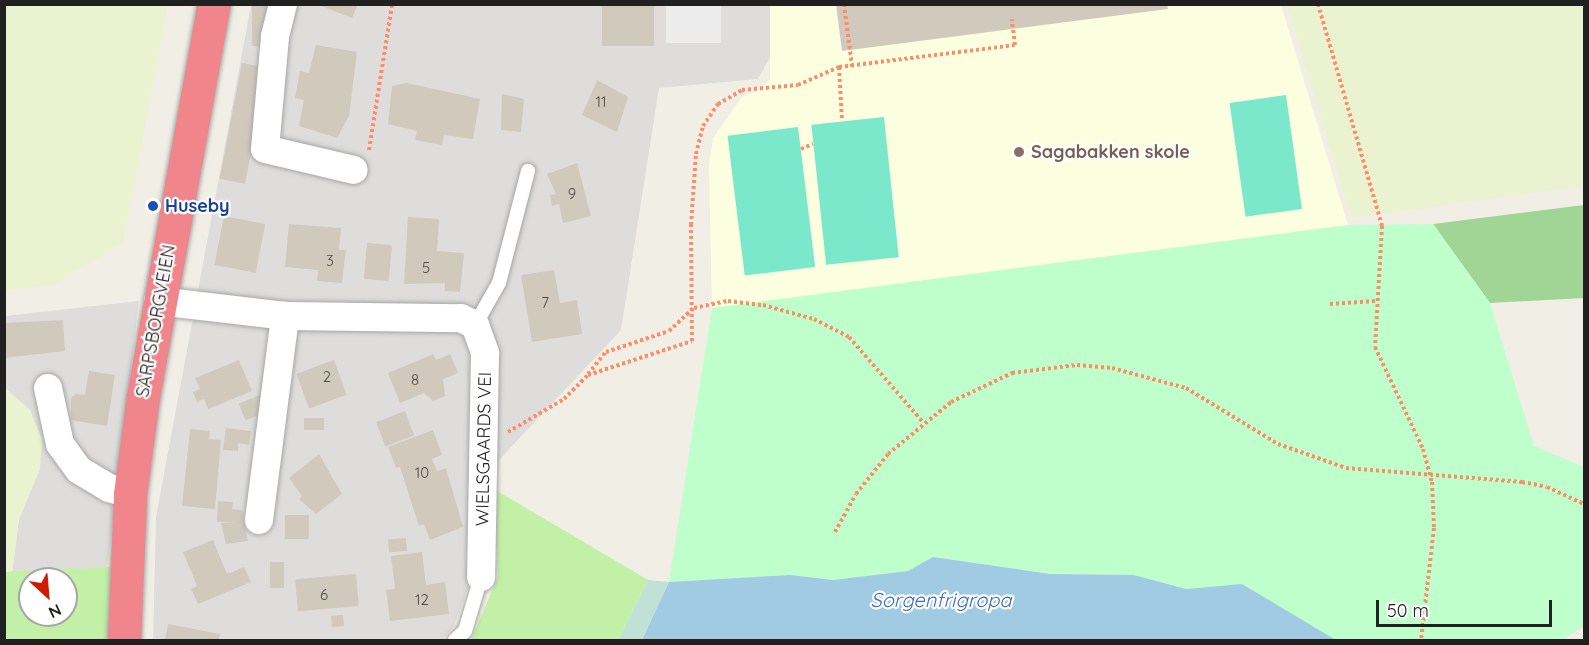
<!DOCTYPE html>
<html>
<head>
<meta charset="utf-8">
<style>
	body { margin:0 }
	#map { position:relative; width:1589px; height:645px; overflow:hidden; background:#f1efe5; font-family:Quicksand,sans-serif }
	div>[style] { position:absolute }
	.residential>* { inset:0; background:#dedddc }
	.education>* { inset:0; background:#fbffe0 }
	.farmland>* { inset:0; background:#eaf2cf }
	.grass>* { inset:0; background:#c1f0a6 }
	.forest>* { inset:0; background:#a0d595 }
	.wetland>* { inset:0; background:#c0e1d6 }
	.park>* { inset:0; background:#beffcc }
	.pitch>* { inset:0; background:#7be8cc; transform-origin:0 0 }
	.parking>* { inset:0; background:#ececec; transform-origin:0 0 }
	.water>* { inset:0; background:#a1cbe3 }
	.building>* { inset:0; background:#d2c9bd; transform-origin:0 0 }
	.path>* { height:4px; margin-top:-2px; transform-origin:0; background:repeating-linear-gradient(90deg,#ff8c68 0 3px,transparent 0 6px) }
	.roads { filter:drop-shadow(0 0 2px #a7a7a7) drop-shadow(0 0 2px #a7a7a7) }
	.lane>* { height:14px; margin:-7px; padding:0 7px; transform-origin:7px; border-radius:7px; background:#fff }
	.street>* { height:28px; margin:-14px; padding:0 14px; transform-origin:14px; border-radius:14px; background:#fff }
	.highway>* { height:33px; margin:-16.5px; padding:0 16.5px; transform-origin:16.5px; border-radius:16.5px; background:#f0858b }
	.dots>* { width:16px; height:16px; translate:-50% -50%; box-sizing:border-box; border:3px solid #fff; border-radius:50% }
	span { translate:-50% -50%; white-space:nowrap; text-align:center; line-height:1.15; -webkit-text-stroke:4.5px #fff; paint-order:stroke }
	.number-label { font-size:15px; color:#4c4a47 }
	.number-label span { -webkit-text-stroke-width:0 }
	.education-label { font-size:18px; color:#785e54; font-weight:700 }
	.left { translate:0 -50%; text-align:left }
	.transit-label { font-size:18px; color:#164399; font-weight:700 }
	.street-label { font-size:18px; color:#202020 }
	.water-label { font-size:20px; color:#416eba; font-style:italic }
	.frame { position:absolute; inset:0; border:6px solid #202020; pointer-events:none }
	.north { position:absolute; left:18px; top:567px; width:60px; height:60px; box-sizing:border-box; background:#fff; border:2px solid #a6a6a6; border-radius:50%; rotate:154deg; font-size:16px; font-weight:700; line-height:24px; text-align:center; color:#202020 }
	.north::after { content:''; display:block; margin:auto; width:21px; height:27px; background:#cf1b00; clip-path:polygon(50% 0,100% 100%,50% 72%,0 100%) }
	.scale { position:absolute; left:1376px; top:600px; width:176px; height:27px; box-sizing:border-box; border:3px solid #202020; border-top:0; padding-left:8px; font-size:18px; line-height:21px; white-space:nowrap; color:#202020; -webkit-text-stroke:4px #fff; paint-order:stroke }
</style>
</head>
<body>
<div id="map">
	<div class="residential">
		<i style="clip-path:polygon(251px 5px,772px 5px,772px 54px,758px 79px,659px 88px,621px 330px,471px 490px,469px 584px,454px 626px,442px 640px,153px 640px,156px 517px)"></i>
		<i style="clip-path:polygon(139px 301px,107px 567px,12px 573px,19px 519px,40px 469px,30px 410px,5px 388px,5px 316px)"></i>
	</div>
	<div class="education">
		<i style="clip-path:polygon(770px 5px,1281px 5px,1348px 225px,712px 308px,709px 166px,713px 138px,742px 97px,762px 89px,770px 79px)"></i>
	</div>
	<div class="farmland">
		<i style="clip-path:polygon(4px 5px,168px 5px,123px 243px,53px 285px,5px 290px)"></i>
		<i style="clip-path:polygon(1287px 5px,1584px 5px,1584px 186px,1351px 218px)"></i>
		<i style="clip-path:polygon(5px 388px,30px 410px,42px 439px,40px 469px,19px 519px,12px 573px,6px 573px,5px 596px)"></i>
	</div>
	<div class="grass">
		<i style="clip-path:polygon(494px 489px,648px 580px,618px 640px,471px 640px,498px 577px)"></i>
		<i style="clip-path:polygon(evenodd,107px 567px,126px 570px,124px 640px,5px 640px,6px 572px,107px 567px,30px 579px,66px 579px,66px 615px,30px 615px,30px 579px)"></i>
	</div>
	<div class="forest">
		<i style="clip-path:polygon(1584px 205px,1584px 298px,1490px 303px,1433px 224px)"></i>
	</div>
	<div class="wetland">
		<i style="clip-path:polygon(648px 580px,669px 582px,642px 640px,618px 640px)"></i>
	</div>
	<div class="park">
		<i style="clip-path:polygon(1433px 224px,1490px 303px,1534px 446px,1584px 467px,1584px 626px,1562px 640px,1336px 640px,1242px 584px,1186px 589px,1134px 575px,1051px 574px,933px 557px,908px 571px,833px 580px,790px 575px,669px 582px,712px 308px,1348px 225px)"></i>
	</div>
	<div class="pitch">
		<i style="left:1286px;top:95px;width:115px;height:57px;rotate:82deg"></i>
		<i style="left:884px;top:117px;width:141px;height:73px;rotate:84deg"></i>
		<i style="left:798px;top:127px;width:141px;height:71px;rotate:83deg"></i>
	</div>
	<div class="parking">
		<i style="left:666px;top:5px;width:55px;height:38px"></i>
	</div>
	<div class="water">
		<i style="clip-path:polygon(933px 557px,1050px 574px,1134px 575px,1186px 589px,1242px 584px,1336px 640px,642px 640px,669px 582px,790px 575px,833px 580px,908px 571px)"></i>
	</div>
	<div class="building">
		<i style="left:252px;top:4px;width:27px;height:42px"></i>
		<i style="clip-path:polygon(316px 4px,358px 4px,352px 18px)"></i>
		<i style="left:602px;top:4px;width:52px;height:42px"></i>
		<i style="clip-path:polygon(836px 4px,1167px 4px,1168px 9px,842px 51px)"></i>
		<i style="clip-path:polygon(316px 45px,357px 52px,349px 116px,337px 138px,299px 126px,304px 100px,295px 98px,300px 71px,309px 73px)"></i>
		<i style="left:242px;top:63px;width:26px;height:118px;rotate:11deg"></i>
		<i style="clip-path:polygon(597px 80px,628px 97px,617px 132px,582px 115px)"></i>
		<i style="clip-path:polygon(407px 83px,480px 99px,473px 139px,444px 135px,442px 145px,415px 140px,417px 131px,388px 124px,392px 86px)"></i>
		<i style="clip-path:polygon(502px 94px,524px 99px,521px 132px,501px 130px)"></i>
		<i style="clip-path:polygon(577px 163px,591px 216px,563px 223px,559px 204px,552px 206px,550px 195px,556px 194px,547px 174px)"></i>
		<i style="left:224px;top:216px;width:42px;height:50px;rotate:11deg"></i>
		<i style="clip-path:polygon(408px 217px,439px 219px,437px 251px,464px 253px,460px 292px,445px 291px,445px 283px,404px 284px)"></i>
		<i style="clip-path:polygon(289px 224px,341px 228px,339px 250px,346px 250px,342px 283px,317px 281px,318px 270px,285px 267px)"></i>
		<i style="left:367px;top:243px;width:25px;height:36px;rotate:5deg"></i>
		<i style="clip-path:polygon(554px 270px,560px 303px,577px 300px,582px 334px,532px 342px,521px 275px)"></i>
		<i style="clip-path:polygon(63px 320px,65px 351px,4px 358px,4px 323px)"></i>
		<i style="clip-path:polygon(433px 354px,436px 360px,450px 354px,458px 373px,443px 379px,445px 396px,433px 401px,424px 393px,400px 403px,388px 373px)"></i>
		<i style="clip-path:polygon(239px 360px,252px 391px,208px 409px,204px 399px,197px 402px,193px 392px,200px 389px,195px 378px)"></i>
		<i style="left:334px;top:360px;width:37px;height:40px;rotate:70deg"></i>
		<i style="clip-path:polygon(89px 371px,115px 375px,107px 426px,71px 420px,71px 398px,76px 394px,85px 395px)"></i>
		<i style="left:260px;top:395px;width:18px;height:23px;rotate:68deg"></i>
		<i style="left:405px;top:411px;width:26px;height:31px;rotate:69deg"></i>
		<i style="left:304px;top:418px;width:20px;height:12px"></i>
		<i style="clip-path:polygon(226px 428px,251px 431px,249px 445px,238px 443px,238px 451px,223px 450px)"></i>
		<i style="clip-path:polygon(190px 429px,210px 431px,209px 439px,221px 440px,215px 509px,182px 506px)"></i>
		<i style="clip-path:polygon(433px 430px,442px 455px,432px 459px,437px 471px,446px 468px,463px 527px,430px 540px,424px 524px,419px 526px,400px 467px,396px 468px,388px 447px)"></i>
		<i style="clip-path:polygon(319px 454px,342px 494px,316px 514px,299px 499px,302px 496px,289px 478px)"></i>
		<i style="clip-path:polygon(218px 501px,233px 502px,232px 509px,242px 510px,248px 541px,226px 544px,221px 523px,237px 523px,217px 522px)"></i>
		<i style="left:285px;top:515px;width:24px;height:24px"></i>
		<i style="left:406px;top:538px;width:13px;height:18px;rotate:86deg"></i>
		<i style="clip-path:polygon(213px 540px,227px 574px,244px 567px,251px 582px,198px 604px,191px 589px,197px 586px,183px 552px)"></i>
		<i style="clip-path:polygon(422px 552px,426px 585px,445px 582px,449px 614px,390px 621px,386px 590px,395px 589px,391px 556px)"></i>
		<i style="left:270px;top:562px;width:14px;height:26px"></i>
		<i style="left:356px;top:574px;width:32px;height:61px;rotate:85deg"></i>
		<i style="left:343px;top:615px;width:11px;height:12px;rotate:85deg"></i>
		<i style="clip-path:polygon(168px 624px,220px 634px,219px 640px,165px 640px)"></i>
	</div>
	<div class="path">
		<i style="left:844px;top:4px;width:63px;rotate:82.6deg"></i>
		<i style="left:1318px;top:4px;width:231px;rotate:73.9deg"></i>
		<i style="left:1382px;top:226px;width:121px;rotate:93.3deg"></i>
		<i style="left:1375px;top:347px;width:113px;rotate:64.8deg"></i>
		<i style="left:1423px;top:449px;width:34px;rotate:75deg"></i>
		<i style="left:1432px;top:482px;width:46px;rotate:87.5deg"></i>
		<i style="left:1434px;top:528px;width:113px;rotate:96.6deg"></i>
		<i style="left:839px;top:67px;width:54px;rotate:86.8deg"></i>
		<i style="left:801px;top:149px;width:13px;rotate:-23deg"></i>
		<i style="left:369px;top:150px;width:148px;rotate:-81deg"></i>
		<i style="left:1330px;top:304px;width:45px;rotate:-3.8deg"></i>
		<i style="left:588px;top:374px;width:28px;rotate:-51deg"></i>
		<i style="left:606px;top:352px;width:66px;rotate:-18.4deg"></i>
		<i style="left:669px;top:331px;width:34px;rotate:-43deg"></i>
		<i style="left:694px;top:308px;width:35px;rotate:-12deg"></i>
		<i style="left:728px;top:301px;width:35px;rotate:7deg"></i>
		<i style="left:763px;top:305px;width:53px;rotate:15.4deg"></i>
		<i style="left:814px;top:319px;width:39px;rotate:27deg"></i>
		<i style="left:849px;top:337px;width:113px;rotate:49deg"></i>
		<i style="left:508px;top:432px;width:65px;rotate:-30.5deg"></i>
		<i style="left:564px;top:399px;width:34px;rotate:-45deg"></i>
		<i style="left:588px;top:375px;width:109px;rotate:-18.1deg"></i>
		<i style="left:692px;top:341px;width:116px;rotate:-90.5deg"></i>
		<i style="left:691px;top:225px;width:71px;rotate:-86deg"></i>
		<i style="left:696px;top:154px;width:29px;rotate:-76deg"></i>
		<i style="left:703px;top:126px;width:27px;rotate:-56deg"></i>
		<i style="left:718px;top:104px;width:28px;rotate:-30deg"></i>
		<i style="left:742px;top:90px;width:56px;rotate:-5.1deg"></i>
		<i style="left:798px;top:85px;width:45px;rotate:-23.7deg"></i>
		<i style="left:839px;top:67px;width:177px;rotate:-7.1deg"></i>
		<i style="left:1015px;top:45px;width:26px;rotate:-97deg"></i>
		<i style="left:835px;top:532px;width:43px;rotate:-61.1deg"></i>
		<i style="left:856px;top:494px;width:51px;rotate:-51.3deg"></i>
		<i style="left:888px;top:454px;width:82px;rotate:-39.5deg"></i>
		<i style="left:951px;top:402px;width:68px;rotate:-25.4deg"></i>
		<i style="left:1012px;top:373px;width:65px;rotate:-7deg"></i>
		<i style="left:1077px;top:365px;width:35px;rotate:5deg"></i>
		<i style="left:1112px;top:368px;width:77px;rotate:15.1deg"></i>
		<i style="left:1186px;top:388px;width:108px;rotate:31.3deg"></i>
		<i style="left:1278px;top:444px;width:72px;rotate:19.4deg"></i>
		<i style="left:1346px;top:468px;width:177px;rotate:4.5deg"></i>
		<i style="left:1522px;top:482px;width:25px;rotate:11deg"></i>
		<i style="left:1547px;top:487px;width:41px;rotate:24.7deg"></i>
	</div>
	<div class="roads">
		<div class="lane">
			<i style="left:475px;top:325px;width:48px;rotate:-60.3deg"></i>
			<i style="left:499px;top:283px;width:116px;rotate:-75.5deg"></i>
			<i style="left:455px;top:640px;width:13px;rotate:-42deg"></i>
			<i style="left:465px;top:631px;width:56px;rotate:-73.5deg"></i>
		</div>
		<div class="street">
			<i style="left:283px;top:4px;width:34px;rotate:104deg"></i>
			<i style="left:275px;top:37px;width:112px;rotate:95.1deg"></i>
			<i style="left:265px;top:149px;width:91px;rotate:13.3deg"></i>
			<i style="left:158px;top:301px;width:128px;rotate:6.7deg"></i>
			<i style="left:285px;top:316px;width:176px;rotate:0.7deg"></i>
			<i style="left:461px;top:318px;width:16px;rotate:27deg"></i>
			<i style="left:475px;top:325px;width:30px;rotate:70deg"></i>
			<i style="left:485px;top:353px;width:224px;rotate:91deg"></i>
			<i style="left:48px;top:388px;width:57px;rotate:77.9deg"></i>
			<i style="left:60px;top:444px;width:32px;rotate:54deg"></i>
			<i style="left:79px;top:470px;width:35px;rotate:31deg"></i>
			<i style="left:109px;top:488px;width:22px;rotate:16deg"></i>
			<i style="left:259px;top:520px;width:206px;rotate:-82.7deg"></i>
		</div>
		<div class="highway">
			<i style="left:124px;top:640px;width:146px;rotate:-87.6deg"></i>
			<i style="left:130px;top:494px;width:98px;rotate:-82.4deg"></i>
			<i style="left:143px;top:397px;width:399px;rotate:-79.8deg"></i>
		</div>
	</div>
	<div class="dots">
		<i style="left:1019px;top:152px;background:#8d6e63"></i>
		<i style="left:153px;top:206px;background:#1a4fb4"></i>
	</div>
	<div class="number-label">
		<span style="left:601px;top:102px">11</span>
		<span style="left:572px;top:194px">9</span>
		<span style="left:330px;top:261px">3</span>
		<span style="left:426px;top:268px">5</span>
		<span style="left:545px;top:303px">7</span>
		<span style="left:327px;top:377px">2</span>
		<span style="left:415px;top:380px">8</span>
		<span style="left:422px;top:473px">10</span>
		<span style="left:324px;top:595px">6</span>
		<span style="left:422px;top:600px">12</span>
	</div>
	<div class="education-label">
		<span class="left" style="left:1031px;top:152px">Sagabakken skole</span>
	</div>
	<div class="transit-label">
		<span class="left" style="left:165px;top:206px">Huseby</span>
	</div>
	<div class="street-label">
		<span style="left:156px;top:321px;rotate:-80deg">SARPSBORGVEIEN</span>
		<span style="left:484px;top:449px;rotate:-89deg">WIELSGAARDS VEI</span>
	</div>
	<div class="water-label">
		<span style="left:941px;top:599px">Sorgenfrigropa</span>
	</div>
	<div class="frame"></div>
	<div class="north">N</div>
	<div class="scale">50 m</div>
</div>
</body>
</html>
